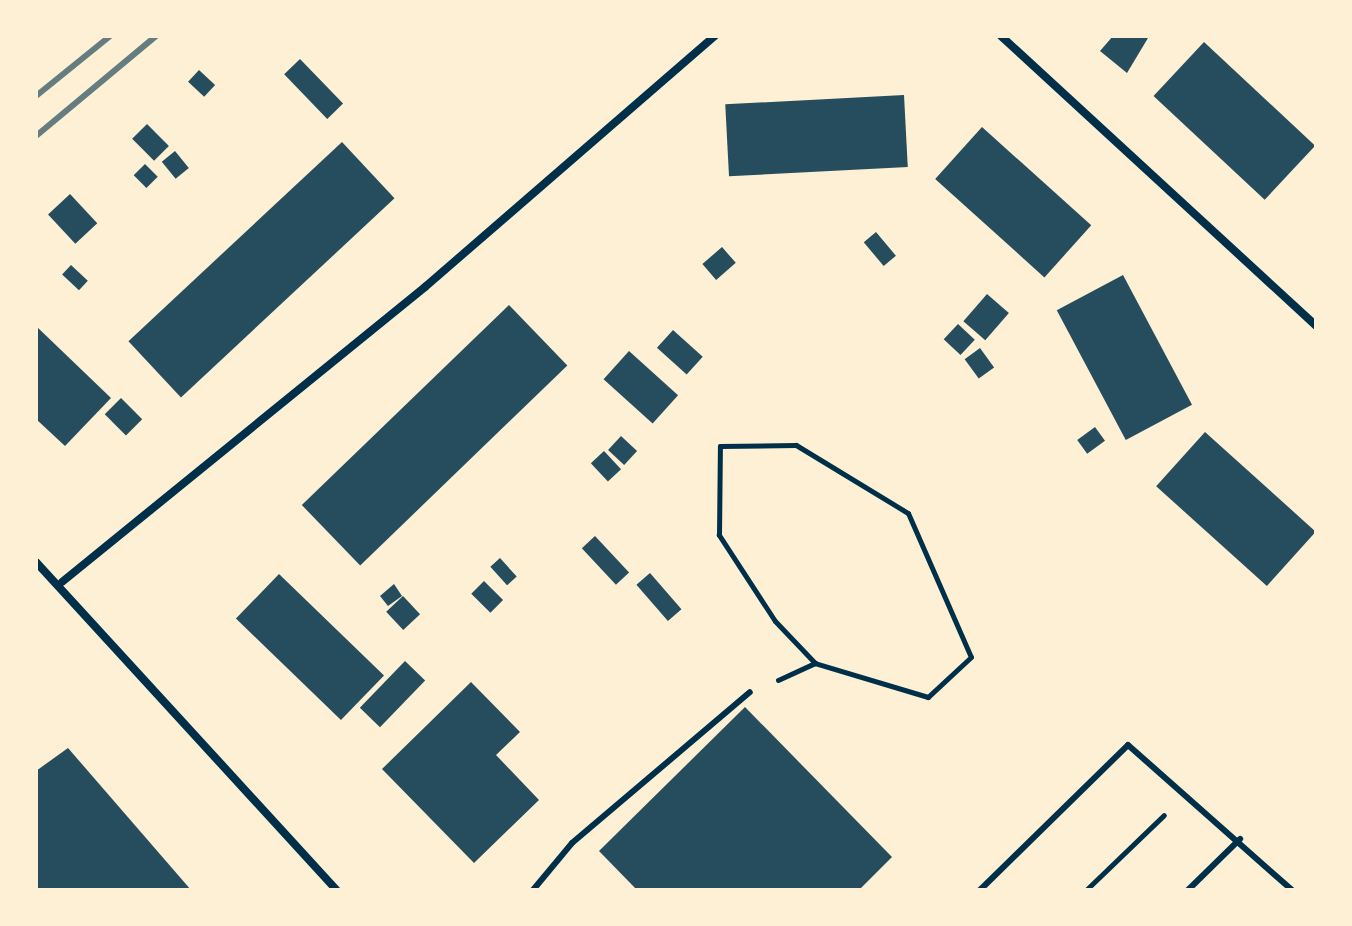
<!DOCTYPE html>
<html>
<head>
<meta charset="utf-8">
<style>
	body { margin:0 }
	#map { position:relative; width:1352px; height:926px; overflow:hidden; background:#fdf0d5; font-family:"Noto Serif",serif }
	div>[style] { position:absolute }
	.building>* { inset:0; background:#264d5e; transform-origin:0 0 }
	.path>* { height:5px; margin:-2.5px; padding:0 2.5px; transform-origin:2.5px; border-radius:2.5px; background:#003049 }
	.service>* { height:6px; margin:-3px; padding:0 3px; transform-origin:3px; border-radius:3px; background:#003049 }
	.minor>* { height:8px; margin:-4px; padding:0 4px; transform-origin:4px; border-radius:4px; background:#003049 }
	.rail>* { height:6px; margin:-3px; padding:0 3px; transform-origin:3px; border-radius:3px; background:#657d81 }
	span { translate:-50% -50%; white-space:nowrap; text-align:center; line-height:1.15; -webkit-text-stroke:8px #fdf0d5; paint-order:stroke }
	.frame { position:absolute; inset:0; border:38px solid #fdf0d5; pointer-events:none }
</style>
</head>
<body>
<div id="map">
	<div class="building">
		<i style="clip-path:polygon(1113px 36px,1148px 38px,1127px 73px,1100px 51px)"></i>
		<i style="left:1204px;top:42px;width:152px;height:74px;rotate:43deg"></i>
		<i style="left:300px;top:59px;width:62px;height:22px;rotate:46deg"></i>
		<i style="left:199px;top:70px;width:22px;height:16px;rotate:43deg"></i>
		<i style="left:904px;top:95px;width:72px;height:179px;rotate:87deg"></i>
		<i style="left:147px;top:124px;width:31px;height:21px;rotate:45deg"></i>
		<i style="left:982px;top:127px;width:147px;height:70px;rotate:42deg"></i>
		<i style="left:342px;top:142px;width:77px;height:292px;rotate:47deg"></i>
		<i style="left:175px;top:151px;width:22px;height:17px;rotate:51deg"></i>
		<i style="left:145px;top:164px;width:18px;height:16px;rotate:45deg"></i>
		<i style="left:70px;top:194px;width:40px;height:30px;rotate:47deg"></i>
		<i style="left:876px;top:232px;width:31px;height:16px;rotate:50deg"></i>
		<i style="left:722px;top:247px;width:21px;height:26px;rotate:49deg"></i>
		<i style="left:71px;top:265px;width:23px;height:13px;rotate:43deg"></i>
		<i style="left:1123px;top:275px;width:147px;height:75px;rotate:62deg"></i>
		<i style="left:987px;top:294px;width:29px;height:36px;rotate:41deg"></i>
		<i style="left:509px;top:305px;width:84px;height:288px;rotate:46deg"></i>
		<i style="left:958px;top:324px;width:23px;height:21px;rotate:43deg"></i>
		<i style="clip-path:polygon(36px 326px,111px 398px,65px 446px,36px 419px)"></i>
		<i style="left:673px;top:330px;width:40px;height:24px;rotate:42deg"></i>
		<i style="left:980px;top:348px;width:24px;height:19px;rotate:54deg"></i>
		<i style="left:629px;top:351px;width:66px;height:38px;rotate:42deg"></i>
		<i style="left:121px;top:398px;width:30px;height:23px;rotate:45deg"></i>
		<i style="left:1095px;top:427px;width:17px;height:22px;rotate:54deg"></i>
		<i style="left:1205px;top:432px;width:149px;height:73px;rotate:42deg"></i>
		<i style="left:621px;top:436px;width:22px;height:19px;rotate:43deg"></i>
		<i style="left:604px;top:451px;width:25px;height:18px;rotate:47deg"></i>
		<i style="left:595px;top:536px;width:50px;height:18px;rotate:47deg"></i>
		<i style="left:500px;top:558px;width:25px;height:13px;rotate:48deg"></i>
		<i style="left:650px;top:573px;width:48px;height:18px;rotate:49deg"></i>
		<i style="left:279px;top:574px;width:146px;height:62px;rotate:44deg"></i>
		<i style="left:484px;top:581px;width:27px;height:18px;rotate:45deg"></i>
		<i style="clip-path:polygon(394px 584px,402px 596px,388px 606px,380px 596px)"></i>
		<i style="left:403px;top:596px;width:25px;height:23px;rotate:47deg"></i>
		<i style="left:405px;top:661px;width:28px;height:65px;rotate:44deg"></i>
		<i style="clip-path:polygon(471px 682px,520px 732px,496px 755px,539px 800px,474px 863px,382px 769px)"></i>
		<i style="clip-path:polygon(745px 707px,892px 857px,859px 890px,637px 890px,599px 851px)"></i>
		<i style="clip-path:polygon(68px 748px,191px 890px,36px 890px,36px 771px)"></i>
	</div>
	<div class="path">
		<i style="left:778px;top:680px;width:41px;rotate:-24.7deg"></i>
		<i style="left:815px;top:663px;width:58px;rotate:-133.6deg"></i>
		<i style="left:775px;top:621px;width:103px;rotate:-123.1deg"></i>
		<i style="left:719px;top:535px;width:89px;rotate:-89.4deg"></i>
		<i style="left:720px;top:446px;width:76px;rotate:-0.8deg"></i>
		<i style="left:796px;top:445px;width:131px;rotate:31.3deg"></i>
		<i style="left:908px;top:513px;width:157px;rotate:66.4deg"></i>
		<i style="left:971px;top:657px;width:59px;rotate:137.1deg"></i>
		<i style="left:928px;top:697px;width:118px;rotate:-163.3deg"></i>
		<i style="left:1086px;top:890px;width:108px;rotate:-43.9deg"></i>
	</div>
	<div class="service">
		<i style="left:533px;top:890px;width:61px;rotate:-50.3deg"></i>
		<i style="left:572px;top:843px;width:233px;rotate:-40.3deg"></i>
		<i style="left:980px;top:890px;width:207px;rotate:-44.4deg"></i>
		<i style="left:1128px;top:745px;width:219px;rotate:41.5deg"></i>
		<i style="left:1188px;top:890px;width:73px;rotate:-44.4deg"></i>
	</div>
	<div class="minor">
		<i style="left:1001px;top:36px;width:428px;rotate:42.6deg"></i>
		<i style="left:36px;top:562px;width:445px;rotate:47.5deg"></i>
		<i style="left:62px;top:582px;width:468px;rotate:-39.1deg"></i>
		<i style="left:425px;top:287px;width:384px;rotate:-40.9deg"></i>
	</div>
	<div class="rail">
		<i style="left:36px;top:96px;width:95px;rotate:-39deg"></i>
		<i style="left:36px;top:136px;width:156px;rotate:-39.8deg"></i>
	</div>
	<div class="frame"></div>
</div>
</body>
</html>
